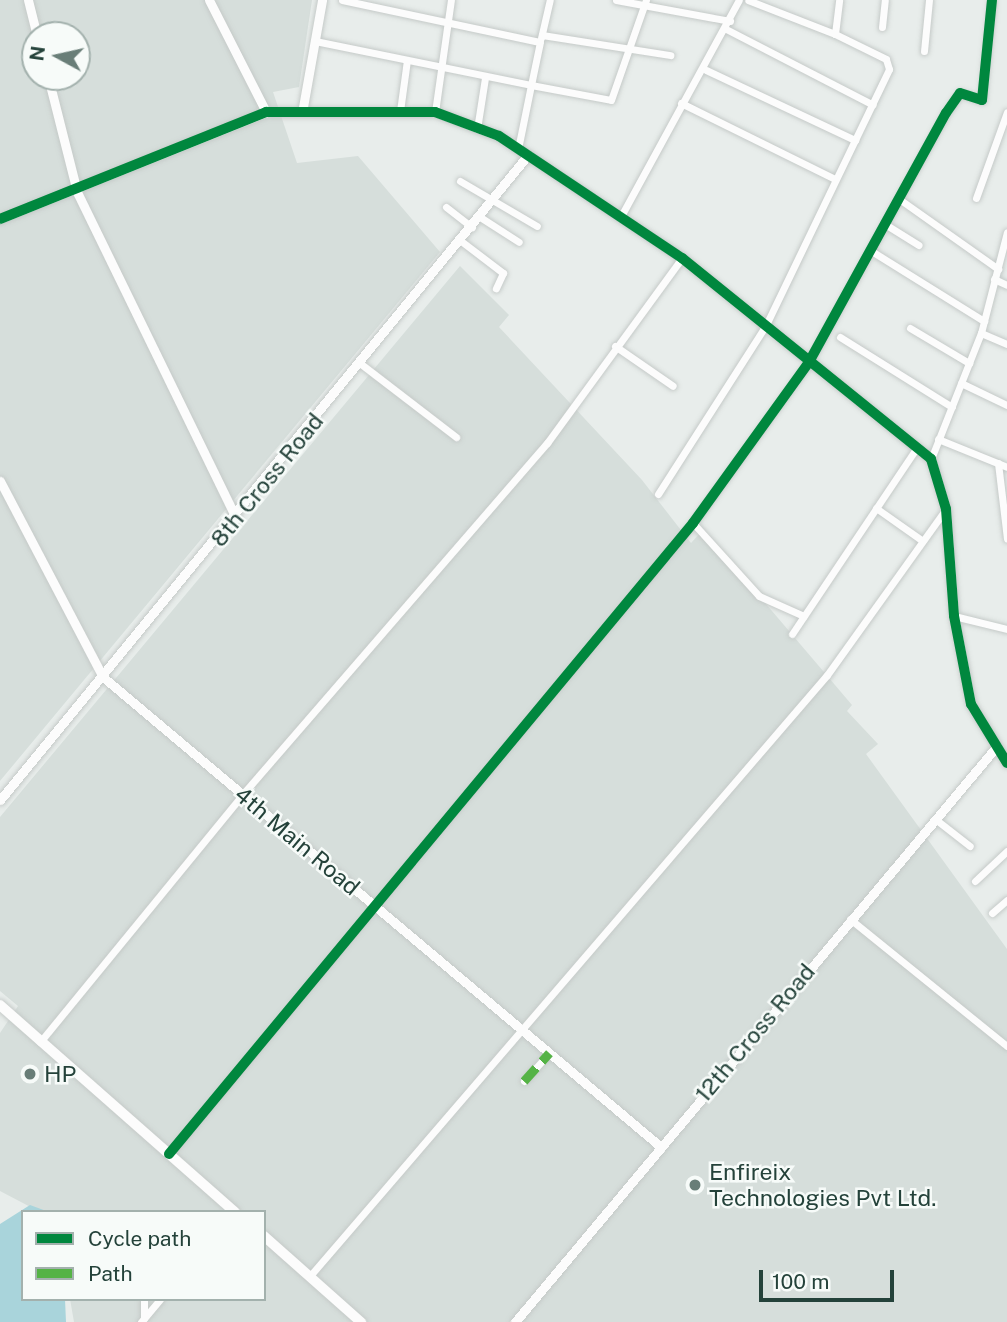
<!DOCTYPE html>
<html>
<head>
<meta charset="utf-8">
<style>
	body { margin:0 }
	#map { position:relative; width:1007px; height:1322px; overflow:hidden; background:#e8edeb; font-family:"Public Sans",sans-serif }
	div>[style] { position:absolute }
	.built>* { inset:0; background:#d6dedb }
	.water>* { inset:0; background:#a9d4db }
	.roads { filter:drop-shadow(0 0 2px #c5cac8) drop-shadow(0 0 2px #c5cac8) }
	.minor>* { height:7px; margin:-3.5px; padding:0 3.5px; transform-origin:3.5px; border-radius:3.5px; background:#fcfcfc }
	.tertiary>* { height:9px; margin:-4.5px; padding:0 4.5px; transform-origin:4.5px; border-radius:4.5px; background:#fcfcfc }
	.secondary>* { height:10px; margin:-5px; padding:0 5px; transform-origin:5px; border-radius:5px; background:#fcfcfc }
	.quiet>* { height:9px; margin-top:-4.5px; transform-origin:0; background:repeating-linear-gradient(90deg,#55b346 0 18px,transparent 0 27px) }
	.cycleway>* { height:10px; margin:-5px; padding:0 5px; transform-origin:5px; border-radius:5px; background:#00873e }
	.dots>* { width:19px; height:19px; translate:-50% -50%; box-sizing:border-box; border:4px solid #f7fbf9; border-radius:50% }
	span { translate:-50% -50%; white-space:nowrap; text-align:center; line-height:1.15; -webkit-text-stroke:5px #f7fbf9; paint-order:stroke }
	.street-label { font-size:23px; color:#24423a }
	.poi-label { font-size:23px; color:#24423a }
	.left { translate:0 -50%; text-align:left }
	.legend { position:absolute; left:21px; top:1210px; width:245px; height:91px; box-sizing:border-box; background:#f7fbf9; border:2px solid #a3b1ad; margin:0; padding:9px 12px; list-style:none; font-size:21px; color:#24423a }
	.legend li { display:flex; align-items:center; gap:14px; height:35px }
	.legend b { width:35px; border:2px solid #a3b1ad }
	.north { position:absolute; left:21px; top:21px; width:70px; height:70px; box-sizing:border-box; background:#f7fbf9; border:2px solid #a3b1ad; border-radius:50%; rotate:278deg; font-size:19px; font-weight:700; line-height:28px; text-align:center; color:#24423a }
	.north::after { content:''; display:block; margin:auto; width:24px; height:32px; background:#697e78; clip-path:polygon(50% 0,100% 100%,50% 72%,0 100%) }
	.scale { position:absolute; left:759px; top:1270px; width:135px; height:32px; box-sizing:border-box; border:4px solid #24423a; border-top:0; padding-left:9px; font-size:21px; line-height:24px; white-space:nowrap; color:#24423a; -webkit-text-stroke:5px #f7fbf9; paint-order:stroke }
</style>
</head>
<body>
<div id="map">
	<div class="built">
		<i style="clip-path:polygon(evenodd,0 0,312px 0,299px 87px,273px 92px,297px 163px,358px 156px,440px 252px,0 781px,0 0,35px 35px,77px 35px,77px 77px,35px 77px,35px 35px)"></i>
		<i style="clip-path:polygon(460px 266px,509px 315px,499px 327px,642px 480px,691px 543px,703px 530px,852px 705px,847px 711px,878px 744px,866px 754px,1007px 949px,1007px 1322px,74px 1322px,70px 1299px,264px 1299px,264px 1212px,40px 1212px,0 1191px,0 1033px,18px 1006px,0 991px,0 817px)"></i>
	</div>
	<div class="water">
		<i style="clip-path:polygon(30px 1205px,49px 1212px,23px 1212px,23px 1299px,65px 1299px,66px 1322px,0 1322px,0 1224px)"></i>
	</div>
	<div class="roads">
		<div class="minor">
			<i style="left:342px;top:0;width:202px;rotate:12deg"></i>
			<i style="left:540px;top:42px;width:44px;rotate:101.8deg"></i>
			<i style="left:531px;top:85px;width:81px;rotate:10.6deg"></i>
			<i style="left:611px;top:100px;width:106px;rotate:-70.7deg"></i>
			<i style="left:616px;top:0;width:116px;rotate:10.4deg"></i>
			<i style="left:882px;top:27px;width:27px;rotate:-84deg"></i>
			<i style="left:726px;top:29px;width:165px;rotate:27.3deg"></i>
			<i style="left:835px;top:34px;width:34px;rotate:-83deg"></i>
			<i style="left:542px;top:35px;width:130px;rotate:8.9deg"></i>
			<i style="left:541px;top:38px;width:39px;rotate:-77deg"></i>
			<i style="left:315px;top:41px;width:220px;rotate:11.5deg"></i>
			<i style="left:531px;top:85px;width:65px;rotate:101.5deg"></i>
			<i style="left:924px;top:51px;width:51px;rotate:-84.4deg"></i>
			<i style="left:706px;top:70px;width:165px;rotate:25.2deg"></i>
			<i style="left:681px;top:103px;width:172px;rotate:26.3deg"></i>
			<i style="left:400px;top:111px;width:51px;rotate:-82.2deg"></i>
			<i style="left:435px;top:112px;width:113px;rotate:-81.9deg"></i>
			<i style="left:477px;top:129px;width:52px;rotate:-81.1deg"></i>
			<i style="left:460px;top:181px;width:89px;rotate:30.3deg"></i>
			<i style="left:976px;top:198px;width:91px;rotate:-70.2deg"></i>
			<i style="left:902px;top:201px;width:118px;rotate:35.3deg"></i>
			<i style="left:446px;top:207px;width:33px;rotate:38deg"></i>
			<i style="left:480px;top:217px;width:46px;rotate:32.7deg"></i>
			<i style="left:620px;top:218px;width:248px;rotate:-61.4deg"></i>
			<i style="left:888px;top:226px;width:36px;rotate:32deg"></i>
			<i style="left:461px;top:241px;width:53px;rotate:37.3deg"></i>
			<i style="left:503px;top:273px;width:17px;rotate:115deg"></i>
			<i style="left:873px;top:252px;width:131px;rotate:31.9deg"></i>
			<i style="left:994px;top:279px;width:14px;rotate:25deg"></i>
			<i style="left:910px;top:328px;width:69px;rotate:30.7deg"></i>
			<i style="left:981px;top:333px;width:28px;rotate:23deg"></i>
			<i style="left:840px;top:337px;width:132px;rotate:32deg"></i>
			<i style="left:615px;top:346px;width:70px;rotate:34.6deg"></i>
			<i style="left:361px;top:364px;width:120px;rotate:37.5deg"></i>
			<i style="left:961px;top:383px;width:51px;rotate:25.6deg"></i>
			<i style="left:938px;top:439px;width:74px;rotate:22.1deg"></i>
			<i style="left:931px;top:459px;width:136px;rotate:-68.4deg"></i>
			<i style="left:981px;top:333px;width:104px;rotate:-75.6deg"></i>
			<i style="left:998px;top:463px;width:76px;rotate:83.2deg"></i>
			<i style="left:658px;top:494px;width:198px;rotate:-57.4deg"></i>
			<i style="left:765px;top:327px;width:286px;rotate:-64.3deg"></i>
			<i style="left:889px;top:69px;width:10px;rotate:-107deg"></i>
			<i style="left:886px;top:59px;width:57px;rotate:-153.9deg"></i>
			<i style="left:835px;top:34px;width:93px;rotate:-158.7deg"></i>
			<i style="left:876px;top:508px;width:57px;rotate:35.1deg"></i>
			<i style="left:693px;top:523px;width:98px;rotate:47.9deg"></i>
			<i style="left:759px;top:596px;width:49px;rotate:24deg"></i>
			<i style="left:954px;top:616px;width:55px;rotate:13.8deg"></i>
			<i style="left:792px;top:634px;width:225px;rotate:-56.2deg"></i>
			<i style="left:939px;top:822px;width:39px;rotate:38deg"></i>
			<i style="left:975px;top:881px;width:44px;rotate:-43.2deg"></i>
			<i style="left:992px;top:913px;width:20px;rotate:-41deg"></i>
			<i style="left:850px;top:919px;width:202px;rotate:39deg"></i>
			<i style="left:40px;top:1042px;width:319px;rotate:-50.7deg"></i>
			<i style="left:242px;top:795px;width:466px;rotate:-49.1deg"></i>
			<i style="left:547px;top:443px;width:229px;rotate:-53.9deg"></i>
			<i style="left:524px;top:1081px;width:38px;rotate:-48deg"></i>
			<i style="left:169px;top:1154px;width:820px;rotate:-50.29deg"></i>
			<i style="left:693px;top:523px;width:198px;rotate:-54.2deg"></i>
			<i style="left:809px;top:362px;width:284px;rotate:-61.2deg"></i>
			<i style="left:946px;top:113px;width:24px;rotate:-55deg"></i>
			<i style="left:960px;top:93px;width:23px;rotate:18deg"></i>
			<i style="left:982px;top:100px;width:100px;rotate:-84.3deg"></i>
			<i style="left:309px;top:1277px;width:794px;rotate:-49.29deg"></i>
			<i style="left:827px;top:675px;width:204px;rotate:-54.4deg"></i>
			<i style="left:144px;top:1318px;width:19px;rotate:-90deg"></i>
			<i style="left:141px;top:1322px;width:30px;rotate:-50deg"></i>
		</div>
		<div class="tertiary">
			<i style="left:28px;top:0;width:36px;rotate:76deg"></i>
			<i style="left:209px;top:0;width:126px;rotate:63deg"></i>
			<i style="left:48px;top:77px;width:119px;rotate:75.8deg"></i>
			<i style="left:77px;top:192px;width:363px;rotate:64deg"></i>
			<i style="left:303px;top:107px;width:109px;rotate:-79.9deg"></i>
			<i style="left:0;top:219px;width:287px;rotate:-21.9deg"></i>
			<i style="left:266px;top:112px;width:169px"></i>
			<i style="left:435px;top:112px;width:68px;rotate:20.6deg"></i>
			<i style="left:499px;top:136px;width:220px;rotate:33.7deg"></i>
			<i style="left:682px;top:258px;width:320px;rotate:38.9deg"></i>
			<i style="left:931px;top:459px;width:52px;rotate:73.3deg"></i>
			<i style="left:946px;top:509px;width:107px;rotate:85.7deg"></i>
			<i style="left:954px;top:616px;width:90px;rotate:79.1deg"></i>
			<i style="left:971px;top:704px;width:69px;rotate:58.6deg"></i>
			<i style="left:0;top:481px;width:221px;rotate:62.3deg"></i>
			<i style="left:103px;top:677px;width:730px;rotate:40.11deg"></i>
			<i style="left:0;top:800px;width:834px;rotate:-50.7deg"></i>
			<i style="left:515px;top:1322px;width:751px;rotate:-50.08deg"></i>
		</div>
		<div class="secondary">
			<i style="left:0;top:1005px;width:313px;rotate:41.4deg"></i>
			<i style="left:264px;top:1236px;width:130px;rotate:41.6deg"></i>
		</div>
	</div>
	<div class="quiet">
		<i style="left:524px;top:1081px;width:38px;rotate:-48deg"></i>
	</div>
	<div class="cycleway">
		<i style="left:0;top:219px;width:287px;rotate:-21.9deg"></i>
		<i style="left:266px;top:112px;width:169px"></i>
		<i style="left:435px;top:112px;width:68px;rotate:20.6deg"></i>
		<i style="left:499px;top:136px;width:220px;rotate:33.7deg"></i>
		<i style="left:682px;top:258px;width:320px;rotate:38.9deg"></i>
		<i style="left:931px;top:459px;width:52px;rotate:73.3deg"></i>
		<i style="left:946px;top:509px;width:107px;rotate:85.7deg"></i>
		<i style="left:954px;top:616px;width:90px;rotate:79.1deg"></i>
		<i style="left:971px;top:704px;width:69px;rotate:58.6deg"></i>
		<i style="left:169px;top:1154px;width:820px;rotate:-50.29deg"></i>
		<i style="left:693px;top:523px;width:198px;rotate:-54.2deg"></i>
		<i style="left:809px;top:362px;width:284px;rotate:-61.2deg"></i>
		<i style="left:946px;top:113px;width:24px;rotate:-55deg"></i>
		<i style="left:960px;top:93px;width:23px;rotate:18deg"></i>
		<i style="left:982px;top:100px;width:100px;rotate:-84.3deg"></i>
	</div>
	<div class="dots">
		<i style="left:30px;top:1074px;background:#697e78"></i>
		<i style="left:695px;top:1185px;background:#697e78"></i>
	</div>
	<div class="street-label">
		<span style="left:267px;top:480px;rotate:-51deg">8th Cross Road</span>
		<span style="left:297px;top:841px;rotate:40deg">4th Main Road</span>
		<span style="left:755px;top:1033px;rotate:-50deg">12th Cross Road</span>
	</div>
	<div class="poi-label">
		<span class="left" style="left:44px;top:1074px">HP</span>
		<span class="left" style="left:709px;top:1185px">Enfireix<br>Technologies Pvt Ltd.</span>
	</div>
	<ul class="legend">
	<li><b style="height:9px;background:#00873e"></b>Cycle path</li>
	<li><b style="height:9px;background:#55b346"></b>Path</li>
	</ul>
	<div class="north">N</div>
	<div class="scale">100 m</div>
</div>
</body>
</html>
